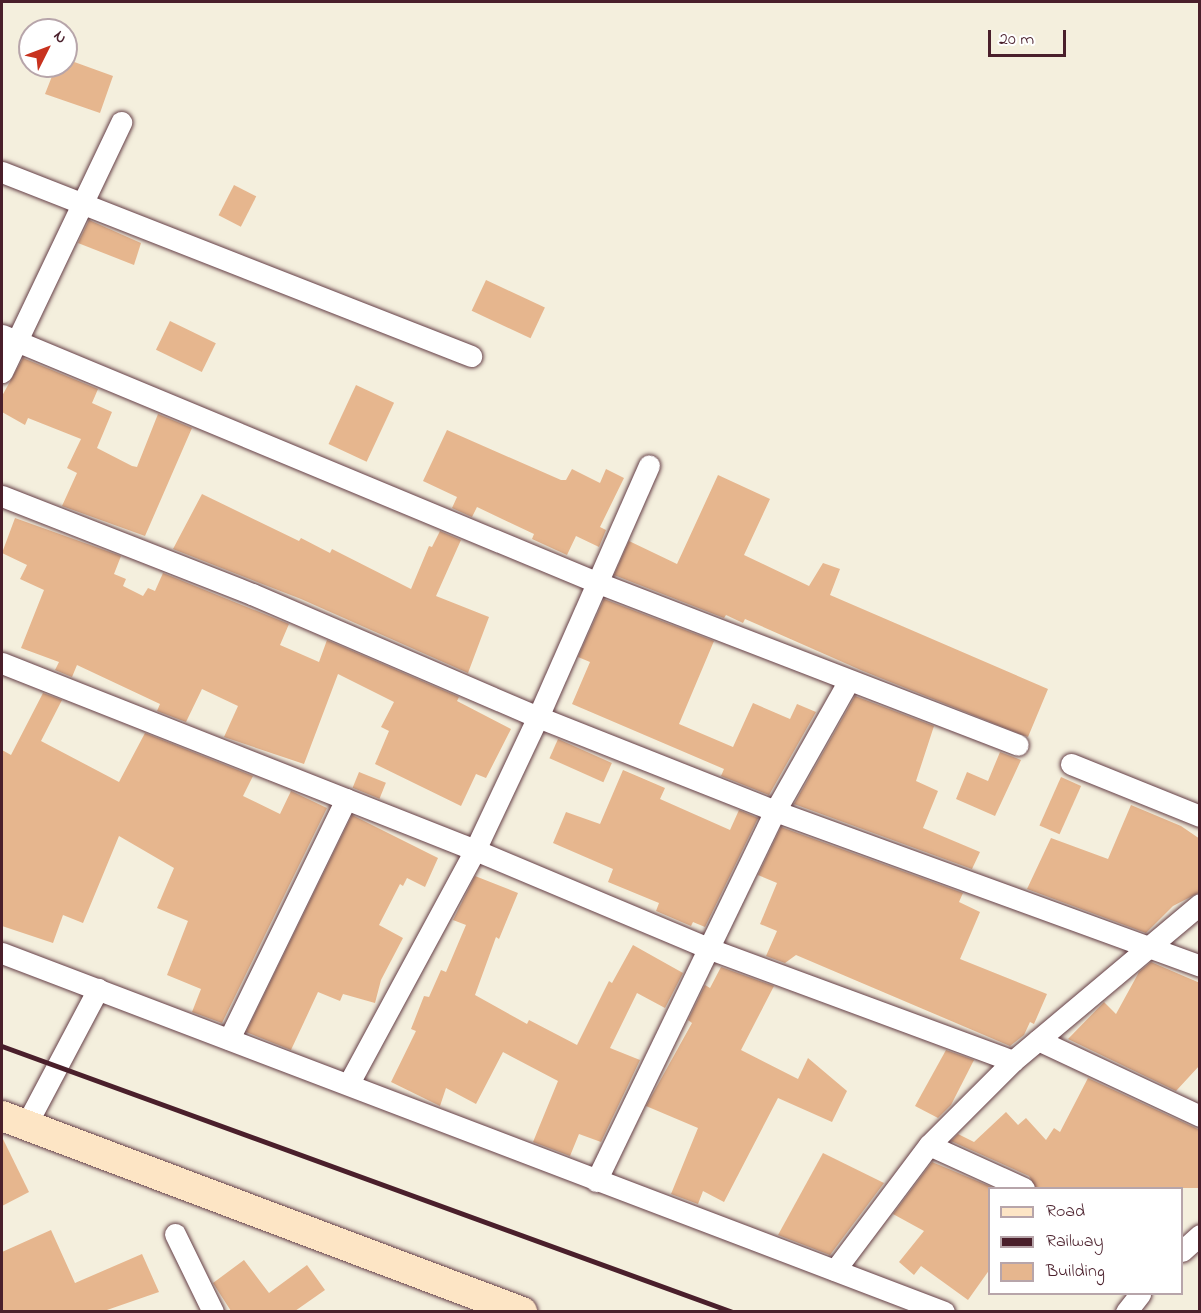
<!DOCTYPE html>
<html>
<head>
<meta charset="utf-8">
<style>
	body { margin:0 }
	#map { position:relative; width:1201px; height:1313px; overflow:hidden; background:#f4efdd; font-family:"Indie Flower",sans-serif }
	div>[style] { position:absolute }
	.building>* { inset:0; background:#e6b68e; transform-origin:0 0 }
	.roads { filter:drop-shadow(0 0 2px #643e46) drop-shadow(0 0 2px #643e46) }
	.street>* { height:21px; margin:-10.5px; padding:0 10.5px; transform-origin:10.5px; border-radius:10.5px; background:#fff }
	.secondary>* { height:30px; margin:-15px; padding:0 15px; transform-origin:15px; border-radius:15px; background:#fde5c5 }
	.rail>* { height:4.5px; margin:-2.25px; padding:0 2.25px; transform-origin:2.25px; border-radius:2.25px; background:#4a1f2b }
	span { translate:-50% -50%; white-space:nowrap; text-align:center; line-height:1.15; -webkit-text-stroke:4.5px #fff; paint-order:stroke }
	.frame { position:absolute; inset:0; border:3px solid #4a1f2b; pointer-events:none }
	.legend { position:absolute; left:988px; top:1187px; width:195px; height:108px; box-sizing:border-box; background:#fff; border:2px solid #b7a5aa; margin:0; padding:8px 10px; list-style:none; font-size:18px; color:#4a1f2b }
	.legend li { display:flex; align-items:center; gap:12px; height:30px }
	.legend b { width:30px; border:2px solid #b7a5aa }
	.north { position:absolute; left:18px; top:18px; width:60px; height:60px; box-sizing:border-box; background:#fff; border:2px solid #b7a5aa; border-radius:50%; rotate:48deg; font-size:16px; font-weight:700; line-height:24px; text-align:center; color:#4a1f2b }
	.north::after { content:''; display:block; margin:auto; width:21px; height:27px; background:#c8321e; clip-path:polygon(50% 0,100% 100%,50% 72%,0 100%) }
	.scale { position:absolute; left:988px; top:30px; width:78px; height:27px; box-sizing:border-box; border:3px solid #4a1f2b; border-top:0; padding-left:8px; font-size:18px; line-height:21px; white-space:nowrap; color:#4a1f2b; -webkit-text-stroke:4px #fff; paint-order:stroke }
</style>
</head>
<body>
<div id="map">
	<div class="building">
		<i style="clip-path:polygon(66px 59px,113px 76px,100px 113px,45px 94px,56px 66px,66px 66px)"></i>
		<i style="left:234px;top:185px;width:25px;height:34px;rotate:27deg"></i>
		<i style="clip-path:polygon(89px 220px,141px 243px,134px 265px,78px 243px)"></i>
		<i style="left:486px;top:280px;width:65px;height:34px;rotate:25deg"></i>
		<i style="left:170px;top:321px;width:51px;height:32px;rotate:26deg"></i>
		<i style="clip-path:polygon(23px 358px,98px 389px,92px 403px,112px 412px,97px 448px,132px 466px,137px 467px,158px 414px,192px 428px,145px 536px,62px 506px,77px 473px,67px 468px,81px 439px,28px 418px,25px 425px,2px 412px,2px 396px)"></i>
		<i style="left:356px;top:385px;width:42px;height:65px;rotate:25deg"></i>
		<i style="clip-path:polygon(447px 430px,561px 480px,566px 480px,572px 469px,600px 483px,606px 469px,624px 478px,600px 527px,606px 530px,599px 547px,576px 536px,567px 555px,532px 539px,534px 534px,477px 507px,472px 517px,452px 508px,457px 497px,423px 481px)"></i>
		<i style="clip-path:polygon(718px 475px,770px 499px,744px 555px,809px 586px,823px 563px,840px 569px,830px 595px,1048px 689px,1028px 737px,863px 671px,745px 619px,743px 623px,726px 615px,724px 618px,614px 575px,629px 541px,677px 564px)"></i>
		<i style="clip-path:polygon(202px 494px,299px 541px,301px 538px,330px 553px,332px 549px,411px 589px,429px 546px,432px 547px,440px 531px,461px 540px,436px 596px,489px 617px,468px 673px,301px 599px,173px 549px)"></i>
		<i style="clip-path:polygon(15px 518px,121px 556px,114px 574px,126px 579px,123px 586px,143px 596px,148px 588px,155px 591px,163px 573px,289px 624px,280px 645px,319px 662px,327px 640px,459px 697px,457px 701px,511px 729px,486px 778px,476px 774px,461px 806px,375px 764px,389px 731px,381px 727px,394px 702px,338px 674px,304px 764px,224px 737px,238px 706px,202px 689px,186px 722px,157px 711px,160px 704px,77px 665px,72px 677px,55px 670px,59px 662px,21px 648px,44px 590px,20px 579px,27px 565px,2px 553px)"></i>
		<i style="clip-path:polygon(604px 599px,714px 641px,679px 724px,733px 747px,753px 703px,790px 719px,797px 704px,816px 712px,769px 795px,721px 776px,724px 769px,572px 704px,590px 662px,578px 657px)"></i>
		<i style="clip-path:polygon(43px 693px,62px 700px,41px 741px,119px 782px,145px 733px,253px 776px,243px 796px,280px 814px,291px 791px,327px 808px,222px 1023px,192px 1012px,201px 989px,167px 975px,188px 921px,157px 908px,174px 868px,119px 836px,83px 923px,63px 915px,53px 943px,2px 926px,2px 750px,11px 755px)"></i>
		<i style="clip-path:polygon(855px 696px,934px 726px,916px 781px,938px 791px,923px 828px,980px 852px,972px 869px,794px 804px)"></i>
		<i style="left:558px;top:739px;width:59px;height:21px;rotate:24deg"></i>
		<i style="clip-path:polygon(1000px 752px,1021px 760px,995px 816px,956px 799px,967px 772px,988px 781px)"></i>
		<i style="clip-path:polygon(623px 770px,665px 788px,660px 799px,730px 830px,739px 810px,758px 818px,705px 927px,693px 922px,691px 926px,656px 911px,659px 903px,608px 882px,613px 869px,553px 843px,566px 812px,600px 824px)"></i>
		<i style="left:359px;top:772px;width:29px;height:17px;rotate:22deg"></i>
		<i style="left:1061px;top:777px;width:22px;height:53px;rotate:24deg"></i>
		<i style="clip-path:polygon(1131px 805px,1181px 826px,1200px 839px,1200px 892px,1173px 906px,1146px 933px,1027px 889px,1051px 838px,1108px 859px)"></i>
		<i style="clip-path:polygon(352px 815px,438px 858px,425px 887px,407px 878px,403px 886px,400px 884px,379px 925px,403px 938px,381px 980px,375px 1003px,343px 994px,340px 1001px,318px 992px,291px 1050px,246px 1032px)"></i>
		<i style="clip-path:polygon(781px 827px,963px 893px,959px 902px,980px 912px,960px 959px,1047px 994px,1034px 1024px,1030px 1022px,1024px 1035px,1010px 1046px,796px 955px,785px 963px,766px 956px,777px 931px,760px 924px,777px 883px,758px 875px)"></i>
		<i style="clip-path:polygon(475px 876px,518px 893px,499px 939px,496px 937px,475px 995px,527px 1024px,529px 1020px,577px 1045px,609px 981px,612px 983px,633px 945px,683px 973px,665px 1008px,637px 993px,610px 1048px,640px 1060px,601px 1142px,579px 1134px,570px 1156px,533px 1142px,558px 1081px,503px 1052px,476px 1104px,446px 1088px,440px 1106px,391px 1082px,416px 1031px,411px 1029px,424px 996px,429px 997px,441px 970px,446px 972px,466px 925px,453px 920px)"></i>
		<i style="clip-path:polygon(1151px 962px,1200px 983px,1200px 1065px,1176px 1091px,1068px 1039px,1104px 1002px,1116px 1014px,1139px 972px)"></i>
		<i style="clip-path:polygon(721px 967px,774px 986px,741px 1050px,798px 1079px,808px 1058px,847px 1091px,832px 1122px,778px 1098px,724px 1202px,703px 1191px,698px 1204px,671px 1194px,698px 1128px,646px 1106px,692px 1023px,688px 1020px,705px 985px,710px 988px)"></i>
		<i style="clip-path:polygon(946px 1050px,974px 1060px,951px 1105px,938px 1118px,915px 1106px)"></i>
		<i style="clip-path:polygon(1088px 1078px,1200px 1130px,1200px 1188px,1036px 1188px,1029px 1176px,951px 1141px,958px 1134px,974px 1142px,1006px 1112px,1018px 1125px,1026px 1118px,1046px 1140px,1054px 1128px,1060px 1132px)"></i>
		<i style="clip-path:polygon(2px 1137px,29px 1192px,2px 1206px)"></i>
		<i style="clip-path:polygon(823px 1153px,884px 1183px,830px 1255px,778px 1235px)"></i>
		<i style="clip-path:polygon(932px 1162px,994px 1188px,990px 1188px,990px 1269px,968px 1300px,921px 1266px,914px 1275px,899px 1262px,924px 1231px,893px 1214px)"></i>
		<i style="clip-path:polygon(51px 1230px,75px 1283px,142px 1254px,159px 1292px,104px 1311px,2px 1311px,2px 1252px)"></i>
		<i style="clip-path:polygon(244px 1260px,269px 1293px,307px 1265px,325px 1290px,295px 1311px,231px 1311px,213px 1283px)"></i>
	</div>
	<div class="roads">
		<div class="street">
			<i style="left:2px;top:172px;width:504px;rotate:21.42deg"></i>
			<i style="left:2px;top:335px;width:643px;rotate:22.58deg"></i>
			<i style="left:596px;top:582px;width:452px;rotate:21.1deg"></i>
			<i style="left:2px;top:372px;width:277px;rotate:-64.5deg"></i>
			<i style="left:2px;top:496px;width:269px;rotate:21.4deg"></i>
			<i style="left:252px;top:594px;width:311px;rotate:23.3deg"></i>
			<i style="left:538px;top:717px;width:255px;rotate:21.6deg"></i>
			<i style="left:775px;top:811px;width:452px;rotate:20deg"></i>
			<i style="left:2px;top:663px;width:509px;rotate:21.57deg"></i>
			<i style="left:475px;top:850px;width:255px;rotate:22.8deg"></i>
			<i style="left:710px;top:949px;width:323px;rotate:20.3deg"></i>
			<i style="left:1071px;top:764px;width:139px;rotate:22deg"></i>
			<i style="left:2px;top:953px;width:1008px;rotate:20.86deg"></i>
			<i style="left:229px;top:1039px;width:267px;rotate:-64deg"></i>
			<i style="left:1038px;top:1040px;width:179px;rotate:25.1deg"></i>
			<i style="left:349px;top:1083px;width:265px;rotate:-61.6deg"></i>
			<i style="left:475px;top:850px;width:147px;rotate:-64.7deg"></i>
			<i style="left:538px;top:717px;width:275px;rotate:-66.2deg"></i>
			<i style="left:26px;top:1125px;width:154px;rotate:-62.1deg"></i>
			<i style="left:929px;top:1145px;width:104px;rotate:24.4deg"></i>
			<i style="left:596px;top:1181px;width:411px;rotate:-64.2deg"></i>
			<i style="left:775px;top:811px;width:150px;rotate:-60.5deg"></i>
			<i style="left:175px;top:1234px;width:87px;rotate:64deg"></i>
			<i style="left:1182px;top:1251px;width:24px;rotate:-42deg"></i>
			<i style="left:835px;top:1270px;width:156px;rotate:-53.1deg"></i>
			<i style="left:929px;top:1145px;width:119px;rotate:-45deg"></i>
			<i style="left:1013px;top:1061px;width:244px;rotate:-40deg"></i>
			<i style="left:1126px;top:1312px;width:23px;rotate:-52deg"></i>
		</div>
		<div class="secondary">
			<i style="left:2px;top:1116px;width:556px;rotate:20.65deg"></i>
		</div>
	</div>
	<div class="rail">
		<i style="left:2px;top:1046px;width:778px;rotate:20deg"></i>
	</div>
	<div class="frame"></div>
	<ul class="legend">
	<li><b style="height:8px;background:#fde5c5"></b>Road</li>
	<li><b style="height:8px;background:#4a1f2b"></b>Railway</li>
	<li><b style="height:16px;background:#e6b68e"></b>Building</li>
	</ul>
	<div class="north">N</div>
	<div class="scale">20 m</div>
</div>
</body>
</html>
